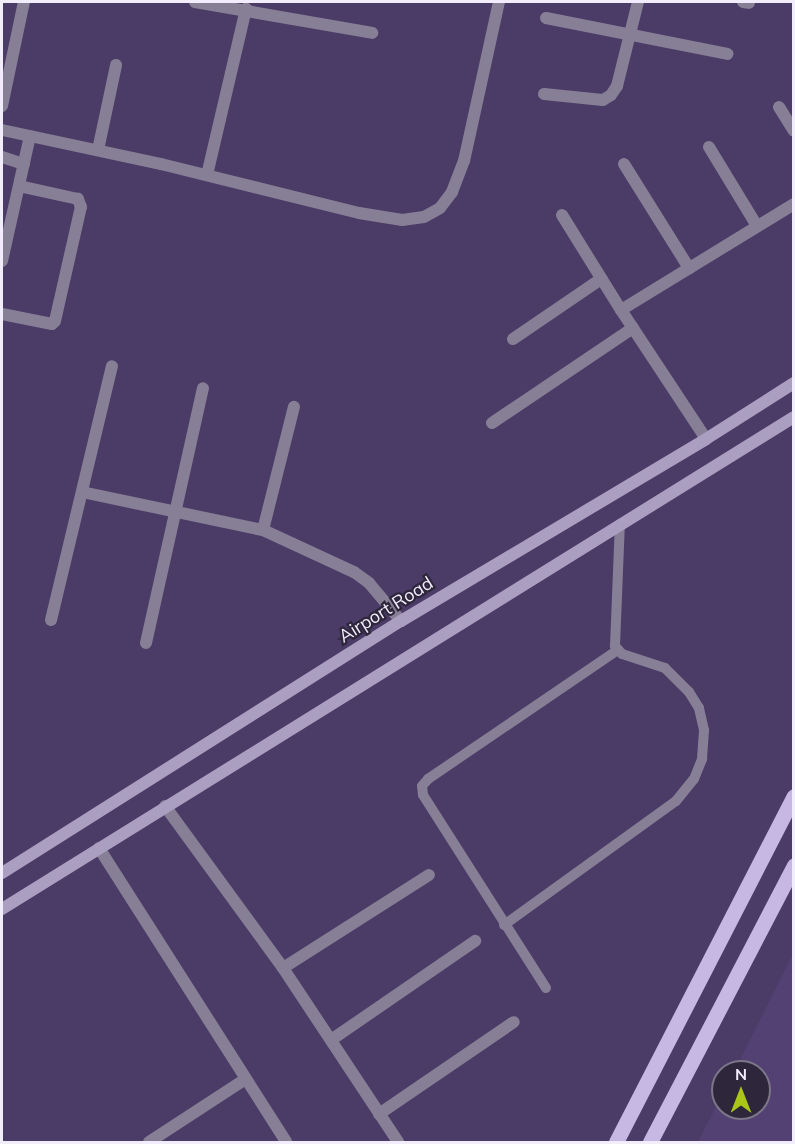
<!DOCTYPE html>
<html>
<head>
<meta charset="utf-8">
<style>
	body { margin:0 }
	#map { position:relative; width:795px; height:1144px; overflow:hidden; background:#4b3b67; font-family:Mulish,sans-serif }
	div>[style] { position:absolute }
	.built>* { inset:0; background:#544174 }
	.lane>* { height:10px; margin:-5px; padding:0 5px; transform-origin:5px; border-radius:5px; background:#867f95 }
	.street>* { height:12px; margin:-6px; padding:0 6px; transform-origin:6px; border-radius:6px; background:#867f95 }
	.secondary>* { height:12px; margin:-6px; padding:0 6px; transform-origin:6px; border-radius:6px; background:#aa9fc1 }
	.primary>* { height:15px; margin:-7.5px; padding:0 7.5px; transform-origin:7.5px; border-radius:7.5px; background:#c6b7e3 }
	span { translate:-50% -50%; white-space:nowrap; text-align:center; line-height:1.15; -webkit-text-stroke:4.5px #2e273b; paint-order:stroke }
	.street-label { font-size:18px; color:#f2edfd }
	.frame { position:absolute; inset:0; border:3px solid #f2edfd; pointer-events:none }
	.north { position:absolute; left:711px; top:1060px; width:60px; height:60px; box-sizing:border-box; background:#2e273b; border:2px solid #7c7689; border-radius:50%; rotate:0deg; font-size:16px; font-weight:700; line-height:24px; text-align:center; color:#f2edfd }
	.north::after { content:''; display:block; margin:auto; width:21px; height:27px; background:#aac719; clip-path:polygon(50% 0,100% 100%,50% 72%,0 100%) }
</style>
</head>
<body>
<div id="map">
	<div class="built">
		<i style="clip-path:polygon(793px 954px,793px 1142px,698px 1142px,723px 1093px,723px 1108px,759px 1108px,759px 1072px,734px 1072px)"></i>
	</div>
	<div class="lane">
		<i style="left:504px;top:925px;width:212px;rotate:-35.8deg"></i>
		<i style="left:676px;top:801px;width:28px;rotate:-51deg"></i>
		<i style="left:694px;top:779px;width:22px;rotate:-68deg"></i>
		<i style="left:702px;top:759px;width:29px;rotate:-86deg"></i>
		<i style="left:704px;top:730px;width:23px;rotate:-103deg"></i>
		<i style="left:699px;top:708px;width:19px;rotate:-122deg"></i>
		<i style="left:689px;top:692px;width:34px;rotate:-135deg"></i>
		<i style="left:665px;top:668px;width:45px;rotate:-162deg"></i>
		<i style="left:622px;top:654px;width:11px;rotate:-131deg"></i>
		<i style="left:615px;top:646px;width:122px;rotate:-87.7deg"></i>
		<i style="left:546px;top:988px;width:229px;rotate:-122.5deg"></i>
		<i style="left:423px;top:795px;width:9px;rotate:-96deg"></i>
		<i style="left:422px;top:786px;width:9px;rotate:-49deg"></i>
		<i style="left:428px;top:779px;width:230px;rotate:-34.2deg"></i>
	</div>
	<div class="street">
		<i style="left:195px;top:2px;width:180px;rotate:9.9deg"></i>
		<i style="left:743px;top:2px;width:6px;rotate:9deg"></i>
		<i style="left:546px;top:18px;width:185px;rotate:11.2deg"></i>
		<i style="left:544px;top:94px;width:59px;rotate:5.8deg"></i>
		<i style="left:603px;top:100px;width:9px;rotate:-32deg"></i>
		<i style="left:611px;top:95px;width:11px;rotate:-56deg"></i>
		<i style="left:617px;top:86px;width:87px;rotate:-76deg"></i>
		<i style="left:2px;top:106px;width:106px;rotate:-78.1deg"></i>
		<i style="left:779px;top:107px;width:28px;rotate:58deg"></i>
		<i style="left:2px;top:130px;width:163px;rotate:12.1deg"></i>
		<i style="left:161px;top:164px;width:204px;rotate:13.9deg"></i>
		<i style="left:359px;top:213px;width:44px;rotate:9.2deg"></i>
		<i style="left:402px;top:220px;width:22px;rotate:-8deg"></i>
		<i style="left:424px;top:217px;width:18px;rotate:-29deg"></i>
		<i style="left:440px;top:208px;width:20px;rotate:-53deg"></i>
		<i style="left:452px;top:192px;width:33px;rotate:-69deg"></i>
		<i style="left:464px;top:161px;width:163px;rotate:-77.6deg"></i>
		<i style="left:709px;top:147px;width:92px;rotate:58.7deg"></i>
		<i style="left:98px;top:150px;width:87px;rotate:-78deg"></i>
		<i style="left:2px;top:157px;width:23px;rotate:18deg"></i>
		<i style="left:624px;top:164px;width:123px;rotate:58deg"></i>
		<i style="left:207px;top:175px;width:171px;rotate:-76.8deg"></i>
		<i style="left:562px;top:215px;width:112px;rotate:58.2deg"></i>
		<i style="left:621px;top:310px;width:154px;rotate:56.6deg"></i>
		<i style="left:2px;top:261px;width:128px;rotate:-77.4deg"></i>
		<i style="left:621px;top:310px;width:203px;rotate:-31.5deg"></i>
		<i style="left:2px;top:314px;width:51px;rotate:11.3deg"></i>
		<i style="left:52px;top:324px;width:4px;rotate:-45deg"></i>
		<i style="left:55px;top:321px;width:117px;rotate:-77.2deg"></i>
		<i style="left:81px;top:207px;width:9px;rotate:-111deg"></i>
		<i style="left:78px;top:199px;width:60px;rotate:-167.6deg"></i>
		<i style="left:513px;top:339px;width:107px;rotate:-34.3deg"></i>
		<i style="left:492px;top:423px;width:170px;rotate:-34deg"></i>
		<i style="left:82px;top:492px;width:185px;rotate:11.9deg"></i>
		<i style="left:263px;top:530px;width:100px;rotate:24.8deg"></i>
		<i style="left:354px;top:572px;width:19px;rotate:36deg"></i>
		<i style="left:369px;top:583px;width:50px;rotate:49.9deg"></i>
		<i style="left:263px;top:530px;width:127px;rotate:-75.9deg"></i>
		<i style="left:51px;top:620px;width:261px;rotate:-76.5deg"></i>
		<i style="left:146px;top:643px;width:261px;rotate:-77.4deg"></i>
		<i style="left:165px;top:806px;width:200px;rotate:53.9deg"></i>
		<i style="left:283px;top:968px;width:209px;rotate:56.5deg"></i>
		<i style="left:99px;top:848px;width:348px;rotate:57.5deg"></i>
		<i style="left:283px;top:968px;width:173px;rotate:-32.5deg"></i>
		<i style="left:331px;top:1040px;width:175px;rotate:-34.5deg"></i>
		<i style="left:379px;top:1114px;width:163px;rotate:-34.3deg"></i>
		<i style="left:149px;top:1142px;width:113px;rotate:-33.1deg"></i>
	</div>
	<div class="secondary">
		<i style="left:2px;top:873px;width:472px;rotate:-32.3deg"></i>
		<i style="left:401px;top:621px;width:355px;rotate:-30.8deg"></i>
		<i style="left:706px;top:439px;width:104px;rotate:-32.5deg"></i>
		<i style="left:2px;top:909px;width:932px;rotate:-31.85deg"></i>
	</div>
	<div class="primary">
		<i style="left:616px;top:1142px;width:389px;rotate:-62.8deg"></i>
		<i style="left:650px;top:1142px;width:312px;rotate:-62.5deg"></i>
	</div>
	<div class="street-label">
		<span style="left:386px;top:610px;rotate:-32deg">Airport Road</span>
	</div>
	<div class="frame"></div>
	<div class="north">N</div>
</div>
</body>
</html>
